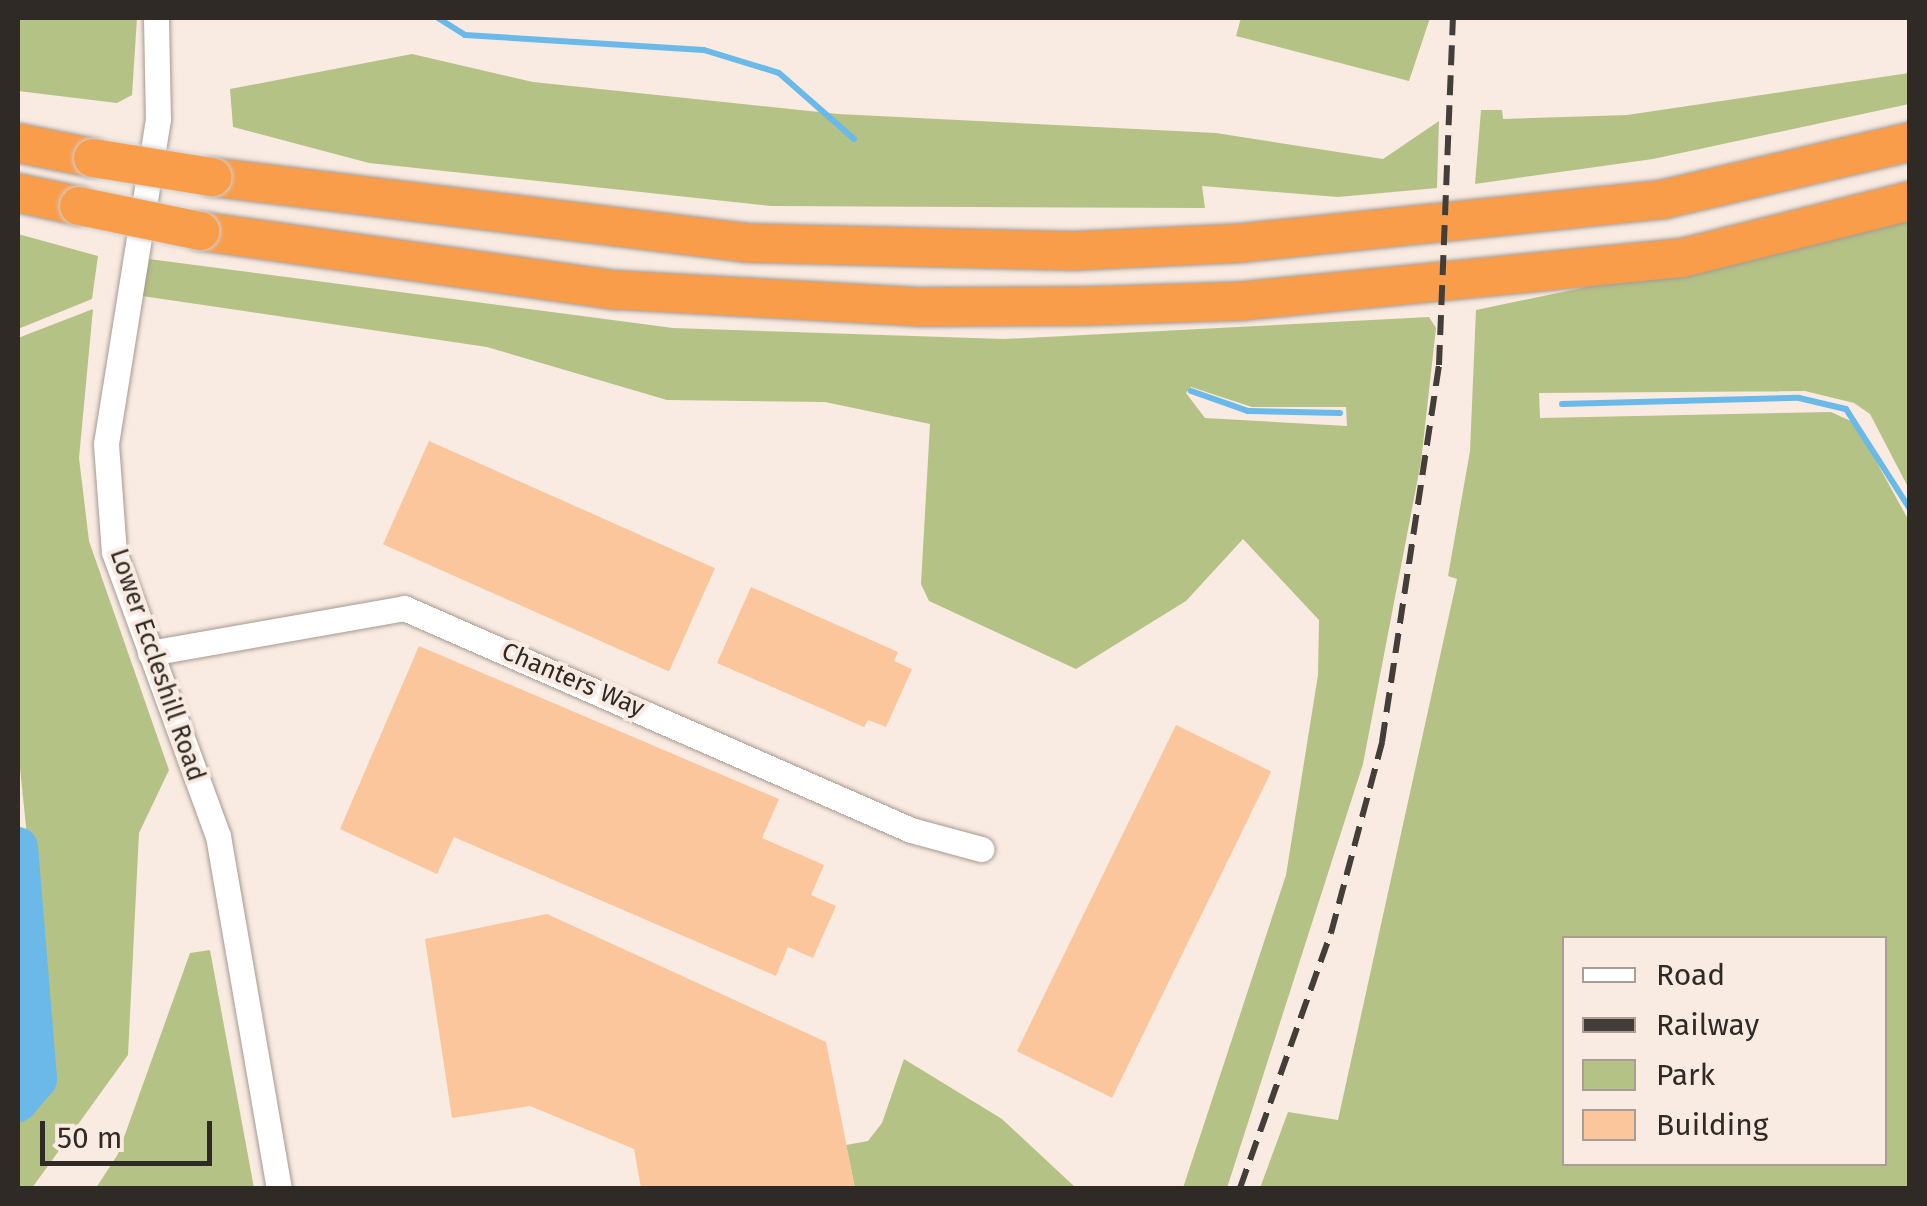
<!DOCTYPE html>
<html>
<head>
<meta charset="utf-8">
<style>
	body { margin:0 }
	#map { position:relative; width:1927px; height:1206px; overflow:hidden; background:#f9ebe1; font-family:"Fira Sans",sans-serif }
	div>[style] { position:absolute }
	.green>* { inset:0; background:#b5c286 }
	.stream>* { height:6px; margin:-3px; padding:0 3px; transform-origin:3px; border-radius:3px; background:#6bb9e9 }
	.river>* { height:40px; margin:-20px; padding:0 20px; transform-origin:20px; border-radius:20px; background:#6bb9e9 }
	.building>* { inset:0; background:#fbc69b; transform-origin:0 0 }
	.roads { filter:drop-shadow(0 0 2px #a69990) drop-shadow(0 0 2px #a69990) }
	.minor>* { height:25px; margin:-12.5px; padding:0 12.5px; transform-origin:12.5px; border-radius:12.5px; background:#fff }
	.highway>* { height:38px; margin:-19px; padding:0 19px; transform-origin:19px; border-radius:19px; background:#f99d4b }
	.rail>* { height:6px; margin-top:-3px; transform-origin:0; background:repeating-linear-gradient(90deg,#443e3a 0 20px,transparent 0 30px) }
	.bridges { filter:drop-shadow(0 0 2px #d1d0cf) drop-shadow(0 0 2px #d1d0cf) }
	.highway-bridge>* { height:38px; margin:-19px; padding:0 19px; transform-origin:19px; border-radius:19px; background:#f99d4b }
	span { translate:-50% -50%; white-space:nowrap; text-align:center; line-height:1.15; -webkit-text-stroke:8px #f9ebe1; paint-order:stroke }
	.street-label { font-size:25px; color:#2f2a26 }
	.frame { position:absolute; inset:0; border:20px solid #2f2a26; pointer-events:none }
	.legend { position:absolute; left:1562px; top:936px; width:325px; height:230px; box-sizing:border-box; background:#f9ebe1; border:2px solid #a89e96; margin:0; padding:12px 18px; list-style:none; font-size:30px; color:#2f2a26 }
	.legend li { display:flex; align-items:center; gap:20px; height:50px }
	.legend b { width:50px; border:2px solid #a89e96 }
	.scale { position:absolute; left:40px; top:1121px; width:172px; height:45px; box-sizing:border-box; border:5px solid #2f2a26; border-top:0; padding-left:12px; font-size:30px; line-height:35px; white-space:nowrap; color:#2f2a26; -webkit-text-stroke:8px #f9ebe1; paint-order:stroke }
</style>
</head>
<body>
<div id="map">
	<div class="green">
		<i style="clip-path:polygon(18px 18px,137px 18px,132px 95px,117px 103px,18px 91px)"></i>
		<i style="clip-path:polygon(1241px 18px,1430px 18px,1409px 81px,1236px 36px)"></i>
		<i style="clip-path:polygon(412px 54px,533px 82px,838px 114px,1216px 133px,1383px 159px,1439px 121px,1437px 188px,1338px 197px,1202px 186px,1205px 208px,771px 206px,369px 163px,233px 127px,230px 89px)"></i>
		<i style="clip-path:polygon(1909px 73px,1909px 104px,1653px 159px,1475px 184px,1481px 110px,1502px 110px,1503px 119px,1627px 115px)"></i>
		<i style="clip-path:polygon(evenodd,1909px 220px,1909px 489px,1870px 414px,1854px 403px,1805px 391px,1539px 393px,1540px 418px,1831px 412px,1855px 423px,1909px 521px,1909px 1188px,1260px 1188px,1288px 1112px,1338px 1120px,1457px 579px,1448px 576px,1470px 451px,1476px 310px,1909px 220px,1564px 938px,1884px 938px,1884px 1164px,1564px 1164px,1564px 938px)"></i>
		<i style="clip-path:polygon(18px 234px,98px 256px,92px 299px,18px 329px)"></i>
		<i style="clip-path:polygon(evenodd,149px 259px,673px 328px,1004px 339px,1429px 317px,1436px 328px,1421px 462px,1363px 764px,1227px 1188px,1183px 1188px,1286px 875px,1318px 675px,1319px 620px,1243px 539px,1186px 601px,1076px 669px,929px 601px,921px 584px,930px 424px,825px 402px,667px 400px,487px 347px,142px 296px,149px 259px,1191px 387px,1252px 407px,1346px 407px,1347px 426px,1205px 418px,1186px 393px,1191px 387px)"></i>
		<i style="clip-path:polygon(93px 309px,79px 458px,89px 541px,169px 770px,139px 833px,128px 1055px,32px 1188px,18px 1188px,18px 1120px,51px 1068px,18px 749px,18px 338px)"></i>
		<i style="clip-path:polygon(210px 950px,254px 1188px,96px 1188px,118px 1154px,190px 953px)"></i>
		<i style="clip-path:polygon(904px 1059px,1002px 1119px,1076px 1188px,855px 1188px,846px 1145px,868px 1141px,882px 1123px)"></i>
	</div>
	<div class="stream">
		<i style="left:438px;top:18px;width:32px;rotate:32deg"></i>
		<i style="left:465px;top:35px;width:239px;rotate:3.6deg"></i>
		<i style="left:704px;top:50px;width:78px;rotate:17deg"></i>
		<i style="left:779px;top:73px;width:100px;rotate:41.3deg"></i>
		<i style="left:1191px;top:391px;width:60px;rotate:19.3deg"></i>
		<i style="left:1248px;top:411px;width:92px;rotate:1.2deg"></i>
		<i style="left:1562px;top:404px;width:237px;rotate:-1.5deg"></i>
		<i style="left:1799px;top:398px;width:48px;rotate:13.2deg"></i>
		<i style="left:1846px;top:409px;width:119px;rotate:57.4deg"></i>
	</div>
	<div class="river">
		<i style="left:18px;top:847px;width:233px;rotate:85.3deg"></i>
		<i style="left:37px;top:1079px;width:30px;rotate:130deg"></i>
	</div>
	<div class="building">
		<i style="left:429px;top:441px;width:313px;height:113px;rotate:24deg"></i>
		<i style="clip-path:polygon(751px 587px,898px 652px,894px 661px,912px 669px,886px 727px,868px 720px,864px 727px,717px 663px)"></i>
		<i style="clip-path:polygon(419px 646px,779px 799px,762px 838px,824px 865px,811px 895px,836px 906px,813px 958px,788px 947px,776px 976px,454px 837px,437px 874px,340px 829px)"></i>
		<i style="left:1176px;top:725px;width:106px;height:363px;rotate:26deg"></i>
		<i style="clip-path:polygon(547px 914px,826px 1042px,855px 1188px,641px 1188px,634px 1149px,530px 1106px,452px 1118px,425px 939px)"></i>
	</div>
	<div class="roads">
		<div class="minor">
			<i style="left:156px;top:18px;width:101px;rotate:88.9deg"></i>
			<i style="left:158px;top:119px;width:329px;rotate:99.1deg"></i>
			<i style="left:106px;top:444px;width:108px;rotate:85.8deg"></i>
			<i style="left:114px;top:552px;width:302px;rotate:69.9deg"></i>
			<i style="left:218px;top:836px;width:357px;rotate:80.2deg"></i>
			<i style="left:150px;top:653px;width:258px;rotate:-10deg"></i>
			<i style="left:404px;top:608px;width:553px;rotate:23.65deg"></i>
			<i style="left:911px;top:830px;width:73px;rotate:15.2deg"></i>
		</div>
		<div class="highway">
			<i style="left:18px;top:143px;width:76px;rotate:11.3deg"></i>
			<i style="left:212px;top:177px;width:539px;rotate:7.03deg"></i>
			<i style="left:747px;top:243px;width:326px;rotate:1.4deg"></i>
			<i style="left:1073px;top:251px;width:169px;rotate:-2.7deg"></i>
			<i style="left:1242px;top:243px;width:425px;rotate:-5.9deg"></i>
			<i style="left:1665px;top:199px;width:252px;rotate:-13.1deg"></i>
			<i style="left:18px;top:193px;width:62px;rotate:12deg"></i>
			<i style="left:200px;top:231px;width:421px;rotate:8.1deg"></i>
			<i style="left:617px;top:290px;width:302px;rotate:3.2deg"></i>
			<i style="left:919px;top:307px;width:168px;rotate:-0.3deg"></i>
			<i style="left:1087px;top:306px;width:155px;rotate:-1.8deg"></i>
			<i style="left:1242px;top:301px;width:442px;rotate:-5.6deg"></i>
			<i style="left:1682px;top:258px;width:235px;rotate:-14deg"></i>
		</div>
	</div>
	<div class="rail">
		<i style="left:1240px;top:1188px;width:271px;rotate:-70.4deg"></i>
		<i style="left:1331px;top:933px;width:198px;rotate:-75deg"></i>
		<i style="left:1382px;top:742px;width:381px;rotate:-81.4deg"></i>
		<i style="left:1439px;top:365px;width:347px;rotate:-87.7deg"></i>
	</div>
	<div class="bridges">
		<div class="highway-bridge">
			<i style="left:93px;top:158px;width:121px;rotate:9.1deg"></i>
			<i style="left:79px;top:206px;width:124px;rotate:11.7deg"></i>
		</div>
	</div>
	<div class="street-label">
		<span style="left:157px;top:665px;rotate:71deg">Lower Eccleshill Road</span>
		<span style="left:573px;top:680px;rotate:23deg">Chanters Way</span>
	</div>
	<div class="frame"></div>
	<ul class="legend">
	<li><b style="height:12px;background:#fff"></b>Road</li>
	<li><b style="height:12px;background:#443e3a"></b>Railway</li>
	<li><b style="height:28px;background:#b5c286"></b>Park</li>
	<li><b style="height:28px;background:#fbc69b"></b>Building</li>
	</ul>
	<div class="scale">50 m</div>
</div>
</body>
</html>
